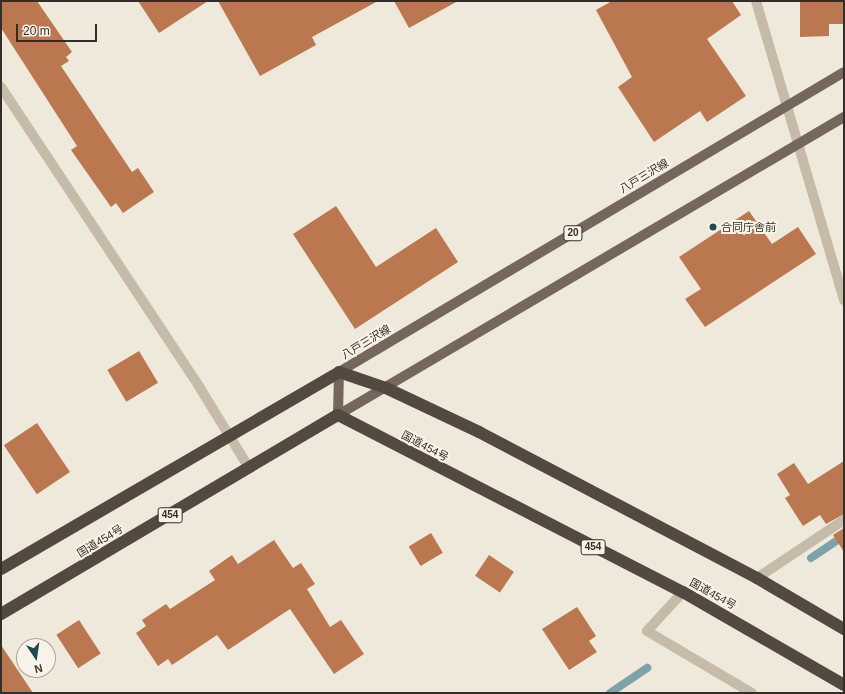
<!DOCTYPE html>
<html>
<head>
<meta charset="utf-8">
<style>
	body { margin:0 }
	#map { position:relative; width:845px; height:694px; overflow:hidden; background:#efe9dc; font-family:Arial,"Noto Sans JP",sans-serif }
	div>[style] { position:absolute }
	.stream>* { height:8px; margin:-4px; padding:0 4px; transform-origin:4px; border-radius:4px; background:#7ea2aa }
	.building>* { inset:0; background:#bb774f; transform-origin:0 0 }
	.minor>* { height:10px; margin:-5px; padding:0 5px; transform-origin:5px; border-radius:5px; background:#c6baa9 }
	.major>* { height:10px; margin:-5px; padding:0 5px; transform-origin:5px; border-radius:5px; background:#75675b }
	.highway>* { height:12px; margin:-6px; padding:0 6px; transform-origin:6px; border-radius:6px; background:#544940 }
	.dots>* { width:11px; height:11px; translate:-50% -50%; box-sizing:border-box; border:2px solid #f8f2e8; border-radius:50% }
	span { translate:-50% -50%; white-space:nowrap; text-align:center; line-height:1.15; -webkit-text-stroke:4px #f8f2e8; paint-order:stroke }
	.shield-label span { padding:1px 3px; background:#f8f2e8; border:1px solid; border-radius:3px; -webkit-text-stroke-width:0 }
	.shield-label { font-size:10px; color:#342e28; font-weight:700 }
	.street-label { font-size:11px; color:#342e28 }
	.poi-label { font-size:11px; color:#342e28 }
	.left { translate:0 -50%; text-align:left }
	.frame { position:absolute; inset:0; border:2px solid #342e28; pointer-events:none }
	.north { position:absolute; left:16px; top:638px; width:40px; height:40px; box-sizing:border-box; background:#f8f2e8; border:1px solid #aaa49b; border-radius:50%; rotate:167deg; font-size:11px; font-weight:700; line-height:16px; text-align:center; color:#342e28 }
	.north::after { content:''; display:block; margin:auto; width:14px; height:18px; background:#224952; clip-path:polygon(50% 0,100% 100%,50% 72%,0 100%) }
	.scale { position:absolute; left:16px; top:24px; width:81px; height:18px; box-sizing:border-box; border:2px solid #342e28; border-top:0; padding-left:5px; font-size:12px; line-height:14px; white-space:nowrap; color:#342e28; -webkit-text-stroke:3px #f8f2e8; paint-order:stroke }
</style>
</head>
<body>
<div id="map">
	<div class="stream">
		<i style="left:811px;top:558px;width:40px;rotate:-34deg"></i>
		<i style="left:610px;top:693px;width:45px;rotate:-34deg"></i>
	</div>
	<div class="building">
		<i style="clip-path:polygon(1px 1px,37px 1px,72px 52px,66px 57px,69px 61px,61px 66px,132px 172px,138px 168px,154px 192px,123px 213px,116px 203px,111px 207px,71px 150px,77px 146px,1px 28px)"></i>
		<i style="clip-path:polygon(138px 1px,208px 1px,159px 33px)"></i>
		<i style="clip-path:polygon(218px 1px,378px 1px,312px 37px,316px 45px,260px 76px)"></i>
		<i style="clip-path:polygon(394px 1px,458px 1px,409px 28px)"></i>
		<i style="clip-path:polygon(612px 1px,732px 1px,741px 15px,707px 39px,746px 96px,707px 122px,700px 111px,654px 142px,618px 87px,632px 77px,596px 10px)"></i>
		<i style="clip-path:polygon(800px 1px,844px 1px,844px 24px,829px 24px,829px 36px,800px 37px)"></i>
		<i style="clip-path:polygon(336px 206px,376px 267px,436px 228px,458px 262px,355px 329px,293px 234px)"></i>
		<i style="clip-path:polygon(749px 211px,772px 244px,798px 227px,816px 254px,705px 327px,685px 299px,701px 289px,679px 257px)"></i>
		<i style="left:139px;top:351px;width:37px;height:37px;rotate:59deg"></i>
		<i style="left:37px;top:423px;width:59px;height:40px;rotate:56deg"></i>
		<i style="clip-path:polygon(844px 461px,844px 514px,826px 524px,820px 515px,803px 526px,785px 498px,790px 495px,777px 474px,794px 463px,808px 484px)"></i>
		<i style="clip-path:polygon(844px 528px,844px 552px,833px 535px)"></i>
		<i style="left:431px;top:533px;width:23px;height:26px;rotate:59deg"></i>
		<i style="clip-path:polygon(274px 540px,293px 568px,301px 563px,315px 584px,307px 589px,330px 627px,341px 620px,364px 654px,334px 674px,290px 609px,228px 650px,217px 635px,172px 665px,168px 659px,158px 666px,136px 633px,146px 626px,142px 620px,166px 604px,170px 609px,215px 580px,209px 571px,232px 555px,238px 564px)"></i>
		<i style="left:489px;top:555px;width:30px;height:25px;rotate:34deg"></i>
		<i style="clip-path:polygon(577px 607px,596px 636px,589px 641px,597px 652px,569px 670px,542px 629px)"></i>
		<i style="left:79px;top:620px;width:40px;height:27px;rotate:57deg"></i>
		<i style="clip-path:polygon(1px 645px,33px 693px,1px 693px)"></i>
	</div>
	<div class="minor">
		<i style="left:756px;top:1px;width:312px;rotate:73.6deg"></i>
		<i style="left:1px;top:87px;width:361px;rotate:56.5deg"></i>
		<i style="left:200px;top:388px;width:94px;rotate:58.5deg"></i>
		<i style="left:757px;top:578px;width:105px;rotate:-33.7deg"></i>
		<i style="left:683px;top:592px;width:53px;rotate:132.7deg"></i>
		<i style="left:647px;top:631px;width:122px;rotate:30.6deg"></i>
	</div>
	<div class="major">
		<i style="left:338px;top:415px;width:43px;rotate:-88.7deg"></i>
		<i style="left:339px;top:372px;width:587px;rotate:-30.71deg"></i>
		<i style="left:338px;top:415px;width:587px;rotate:-30.5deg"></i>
	</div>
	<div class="highway">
		<i style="left:1px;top:569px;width:391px;rotate:-30.2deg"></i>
		<i style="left:339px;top:372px;width:50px;rotate:18.8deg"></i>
		<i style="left:386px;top:388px;width:103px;rotate:25.3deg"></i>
		<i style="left:479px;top:432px;width:314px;rotate:27.7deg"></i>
		<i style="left:757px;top:578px;width:101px;rotate:30.4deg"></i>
		<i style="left:1px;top:614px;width:391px;rotate:-30.6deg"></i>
		<i style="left:338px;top:415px;width:388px;rotate:27.2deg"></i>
		<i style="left:683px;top:592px;width:186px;rotate:30deg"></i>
	</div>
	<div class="dots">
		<i style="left:713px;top:227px;background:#224952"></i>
	</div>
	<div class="shield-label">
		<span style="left:573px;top:233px">20</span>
		<span style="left:170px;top:515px">454</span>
		<span style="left:593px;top:547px">454</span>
	</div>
	<div class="street-label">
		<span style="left:644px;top:176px;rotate:-31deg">八戸三沢線</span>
		<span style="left:366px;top:342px;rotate:-31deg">八戸三沢線</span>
		<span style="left:425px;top:446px;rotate:28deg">国道454号</span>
		<span style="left:100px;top:541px;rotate:-31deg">国道454号</span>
		<span style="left:713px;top:594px;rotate:29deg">国道454号</span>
	</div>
	<div class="poi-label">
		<span class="left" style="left:721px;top:227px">合同庁舎前</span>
	</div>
	<div class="frame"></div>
	<div class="north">N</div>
	<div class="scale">20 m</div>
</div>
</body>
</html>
